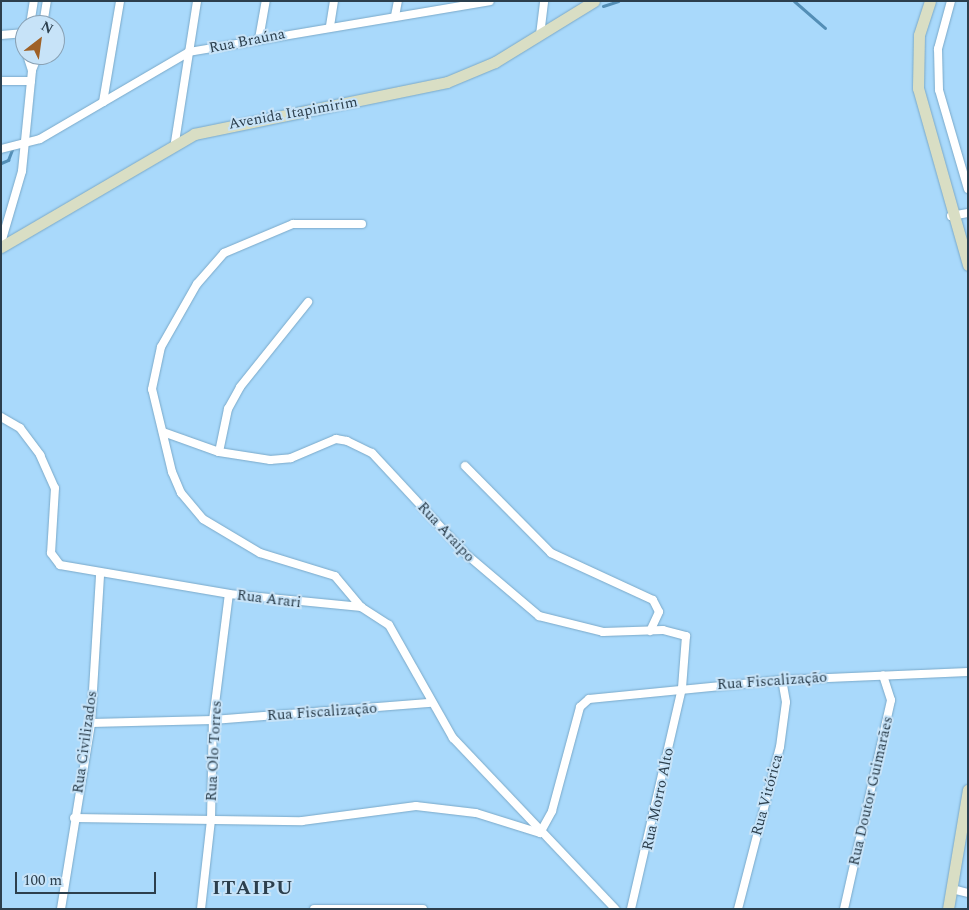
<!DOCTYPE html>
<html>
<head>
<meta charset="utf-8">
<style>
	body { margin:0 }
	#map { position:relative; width:969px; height:910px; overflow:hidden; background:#a9d9fb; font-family:Spectral,serif }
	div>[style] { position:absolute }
	.stream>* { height:3px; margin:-1.5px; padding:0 1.5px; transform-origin:1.5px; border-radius:1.5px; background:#538eb6 }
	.roads { filter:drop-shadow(0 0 1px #7aa9c9) drop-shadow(0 0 1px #7aa9c9) }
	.street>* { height:8px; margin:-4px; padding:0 4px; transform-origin:4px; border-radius:4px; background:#fff }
	.secondary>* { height:11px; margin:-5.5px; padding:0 5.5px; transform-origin:5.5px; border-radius:5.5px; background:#d9dec4 }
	span { translate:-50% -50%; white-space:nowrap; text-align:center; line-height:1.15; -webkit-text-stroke:4px #c7e3f8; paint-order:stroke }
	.street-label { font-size:15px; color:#2c3f4d }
	.district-label { font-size:20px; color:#2c3f4d; font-weight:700; letter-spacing:1px }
	.frame { position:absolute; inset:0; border:2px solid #2c3f4d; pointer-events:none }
	.north { position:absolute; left:15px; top:15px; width:50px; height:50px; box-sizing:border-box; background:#c7e3f8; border:1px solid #89a1b4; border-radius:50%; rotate:30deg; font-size:14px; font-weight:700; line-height:20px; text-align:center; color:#2c3f4d }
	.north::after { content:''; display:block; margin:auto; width:18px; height:22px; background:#9f6127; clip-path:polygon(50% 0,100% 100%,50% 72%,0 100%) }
	.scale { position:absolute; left:15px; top:872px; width:141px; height:22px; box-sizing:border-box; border:2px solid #2c3f4d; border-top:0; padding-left:6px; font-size:15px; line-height:18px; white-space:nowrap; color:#2c3f4d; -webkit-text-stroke:4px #c7e3f8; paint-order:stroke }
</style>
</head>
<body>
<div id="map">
	<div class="stream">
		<i style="left:794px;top:1px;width:41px;rotate:41.1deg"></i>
		<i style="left:603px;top:6px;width:16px;rotate:-18deg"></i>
		<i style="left:1px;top:163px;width:8px;rotate:-23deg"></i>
		<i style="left:8px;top:160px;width:14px;rotate:-69deg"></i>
	</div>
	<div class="roads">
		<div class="street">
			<i style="left:951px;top:1px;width:50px;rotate:105.2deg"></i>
			<i style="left:938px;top:49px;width:41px;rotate:88.6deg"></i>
			<i style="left:939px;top:90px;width:103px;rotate:73.7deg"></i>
			<i style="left:395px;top:16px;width:15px;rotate:-79deg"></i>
			<i style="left:30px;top:25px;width:24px;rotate:-81deg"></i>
			<i style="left:43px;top:25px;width:24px;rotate:-81deg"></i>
			<i style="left:330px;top:26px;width:25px;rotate:-81deg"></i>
			<i style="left:1px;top:35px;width:24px;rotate:-5deg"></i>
			<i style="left:540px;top:35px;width:34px;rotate:-83deg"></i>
			<i style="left:259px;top:39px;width:39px;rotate:-80deg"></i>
			<i style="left:27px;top:55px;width:16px;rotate:72deg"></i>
			<i style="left:1px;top:81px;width:30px"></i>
			<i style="left:103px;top:102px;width:102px;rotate:-80.4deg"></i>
			<i style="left:175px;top:142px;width:143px;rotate:-81.1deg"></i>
			<i style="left:1px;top:149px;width:40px;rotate:-14.4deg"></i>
			<i style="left:40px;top:139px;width:173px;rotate:-30.3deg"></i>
			<i style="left:189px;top:52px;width:305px;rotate:-9.6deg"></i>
			<i style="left:951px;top:216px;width:17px;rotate:-10deg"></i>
			<i style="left:1px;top:243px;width:75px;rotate:-73.7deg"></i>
			<i style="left:22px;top:171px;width:101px;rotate:-84.3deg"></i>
			<i style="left:32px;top:70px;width:16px;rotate:-68deg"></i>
			<i style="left:1px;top:417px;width:22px;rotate:30deg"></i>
			<i style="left:20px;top:428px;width:34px;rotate:53deg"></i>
			<i style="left:40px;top:455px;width:36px;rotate:66deg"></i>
			<i style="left:55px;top:488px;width:65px;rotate:93.5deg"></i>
			<i style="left:51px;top:553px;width:15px;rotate:53deg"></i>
			<i style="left:60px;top:565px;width:171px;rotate:9.7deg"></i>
			<i style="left:229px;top:594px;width:133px;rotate:5.6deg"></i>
			<i style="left:361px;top:607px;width:33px;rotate:33deg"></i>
			<i style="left:389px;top:625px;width:130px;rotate:60.5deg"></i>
			<i style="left:453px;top:738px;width:236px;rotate:46.5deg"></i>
			<i style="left:163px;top:432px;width:59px;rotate:19.7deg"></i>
			<i style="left:219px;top:452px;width:52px;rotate:8.9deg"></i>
			<i style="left:270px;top:460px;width:21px;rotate:-5deg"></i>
			<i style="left:291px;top:458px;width:49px;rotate:-22.9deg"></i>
			<i style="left:336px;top:439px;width:11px;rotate:10deg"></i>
			<i style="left:347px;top:441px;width:28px;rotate:26deg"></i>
			<i style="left:372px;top:453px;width:138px;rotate:47.1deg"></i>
			<i style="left:466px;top:554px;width:96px;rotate:40.3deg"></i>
			<i style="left:539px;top:616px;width:66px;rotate:14deg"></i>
			<i style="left:603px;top:632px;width:60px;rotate:-1.9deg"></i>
			<i style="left:663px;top:630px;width:24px;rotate:15deg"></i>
			<i style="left:686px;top:636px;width:52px;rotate:94.4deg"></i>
			<i style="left:682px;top:688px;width:227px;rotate:103deg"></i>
			<i style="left:219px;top:452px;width:44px;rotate:-78.2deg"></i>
			<i style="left:228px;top:409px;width:25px;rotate:-61deg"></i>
			<i style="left:240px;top:387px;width:109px;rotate:-51.3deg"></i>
			<i style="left:465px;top:466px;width:122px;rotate:45.3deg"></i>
			<i style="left:551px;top:553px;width:112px;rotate:24.7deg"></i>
			<i style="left:653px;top:600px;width:13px;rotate:63deg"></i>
			<i style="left:659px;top:612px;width:21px;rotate:115deg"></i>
			<i style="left:361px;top:607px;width:40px;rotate:-130deg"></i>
			<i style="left:335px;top:576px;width:78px;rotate:-163deg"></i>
			<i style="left:260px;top:553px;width:66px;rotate:-149.2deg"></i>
			<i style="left:203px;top:519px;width:34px;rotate:-130deg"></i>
			<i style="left:181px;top:493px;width:23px;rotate:-113deg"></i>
			<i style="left:172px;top:472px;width:85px;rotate:-103.5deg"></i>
			<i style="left:152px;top:389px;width:43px;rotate:-77.9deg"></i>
			<i style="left:161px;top:347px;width:73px;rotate:-60.3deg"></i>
			<i style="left:197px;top:284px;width:41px;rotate:-48.9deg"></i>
			<i style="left:224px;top:253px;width:75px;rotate:-22.8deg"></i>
			<i style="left:293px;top:224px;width:69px"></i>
			<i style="left:91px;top:723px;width:122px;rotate:-1.4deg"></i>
			<i style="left:213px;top:720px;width:219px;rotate:-4.5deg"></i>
			<i style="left:74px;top:818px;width:228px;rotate:0.8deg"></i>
			<i style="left:302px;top:821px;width:115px;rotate:-7.5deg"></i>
			<i style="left:416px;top:806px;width:60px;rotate:6.7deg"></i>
			<i style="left:476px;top:813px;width:67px;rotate:17.4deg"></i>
			<i style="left:540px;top:833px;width:25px;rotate:-61deg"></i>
			<i style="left:552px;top:811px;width:108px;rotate:-74.9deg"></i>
			<i style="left:580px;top:707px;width:12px;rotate:-42deg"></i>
			<i style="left:589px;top:699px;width:194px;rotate:-5.6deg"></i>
			<i style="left:782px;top:680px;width:186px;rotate:-2.5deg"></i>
			<i style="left:952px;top:889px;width:16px;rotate:14deg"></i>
			<i style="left:61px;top:909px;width:188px;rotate:-80.8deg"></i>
			<i style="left:91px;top:723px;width:149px;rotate:-86.5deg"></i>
			<i style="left:201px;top:909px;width:90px;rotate:-83.6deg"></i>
			<i style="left:211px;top:820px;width:100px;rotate:-88.9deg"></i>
			<i style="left:213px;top:720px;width:127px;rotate:-82.8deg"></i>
			<i style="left:314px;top:909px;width:109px"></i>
			<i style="left:738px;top:909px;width:167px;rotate:-75.5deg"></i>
			<i style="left:780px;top:747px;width:45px;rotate:-82.4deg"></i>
			<i style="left:786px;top:702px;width:22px;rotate:-100deg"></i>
			<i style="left:844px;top:909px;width:214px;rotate:-77.3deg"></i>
			<i style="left:891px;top:700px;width:26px;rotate:-108deg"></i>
		</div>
		<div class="secondary">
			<i style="left:930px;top:1px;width:36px;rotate:108deg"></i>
			<i style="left:919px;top:35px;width:53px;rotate:91.1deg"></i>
			<i style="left:918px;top:88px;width:184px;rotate:74.2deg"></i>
			<i style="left:1px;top:247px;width:224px;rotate:-30.3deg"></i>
			<i style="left:194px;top:134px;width:258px;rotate:-11.6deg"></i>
			<i style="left:447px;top:82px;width:52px;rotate:-22.6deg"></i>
			<i style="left:495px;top:62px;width:116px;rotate:-31.6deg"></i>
			<i style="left:948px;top:909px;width:121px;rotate:-80.5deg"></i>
		</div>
	</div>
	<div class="street-label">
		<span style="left:247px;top:41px;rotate:-11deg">Rua Braúna</span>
		<span style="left:293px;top:113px;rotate:-10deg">Avenida Itapimirim</span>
		<span style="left:446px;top:532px;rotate:47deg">Rua Araipo</span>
		<span style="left:269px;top:599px;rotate:7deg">Rua Arari</span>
		<span style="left:772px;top:681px;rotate:-4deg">Rua Fiscalização</span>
		<span style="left:322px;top:712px;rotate:-4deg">Rua Fiscalização</span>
		<span style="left:85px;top:742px;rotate:-82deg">Rua Civilizados</span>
		<span style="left:214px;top:751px;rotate:-87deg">Rua Olo Torres</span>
		<span style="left:871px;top:791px;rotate:-77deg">Rua Doutor Guimarães</span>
		<span style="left:767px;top:795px;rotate:-75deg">Rua Vitórica</span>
		<span style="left:658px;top:799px;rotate:-78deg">Rua Morro Alto</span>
	</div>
	<div class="district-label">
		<span style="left:253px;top:888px">ITAIPU</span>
	</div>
	<div class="frame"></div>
	<div class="north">N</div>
	<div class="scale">100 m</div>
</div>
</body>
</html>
